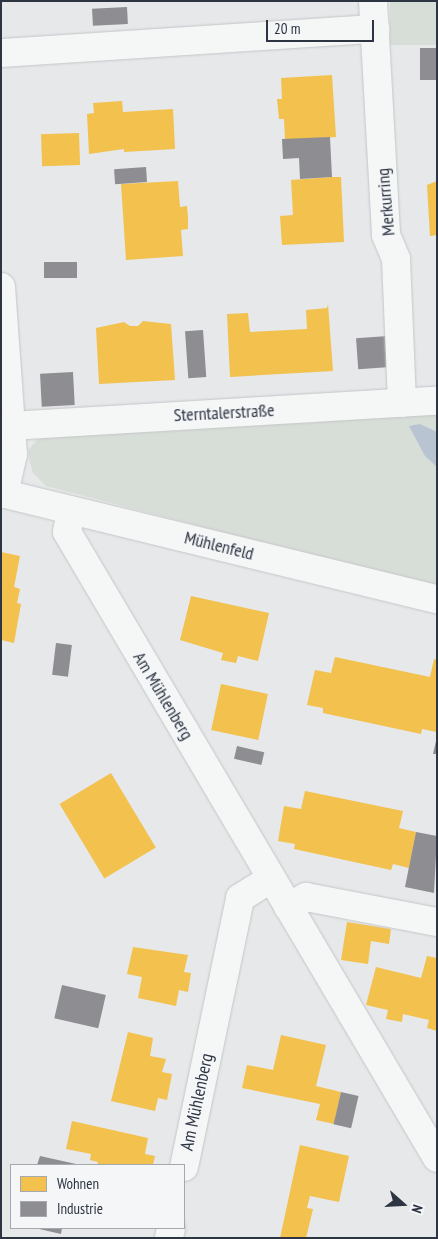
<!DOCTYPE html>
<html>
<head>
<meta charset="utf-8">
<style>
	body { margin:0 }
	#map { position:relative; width:438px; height:1239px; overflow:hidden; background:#e6e8ea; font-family:"PT Sans Narrow",sans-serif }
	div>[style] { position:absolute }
	.green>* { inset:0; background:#d7ddd7; transform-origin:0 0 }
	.water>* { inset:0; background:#b8c4d1 }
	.homes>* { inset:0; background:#f2c14e; transform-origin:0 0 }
	.industry>* { inset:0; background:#8d8d92; transform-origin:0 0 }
	.roads { filter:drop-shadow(0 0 1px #c4c6c8) drop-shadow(0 0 1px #c4c6c8) }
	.minor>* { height:28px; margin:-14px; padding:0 14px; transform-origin:14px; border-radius:14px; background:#f5f6f6 }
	span { translate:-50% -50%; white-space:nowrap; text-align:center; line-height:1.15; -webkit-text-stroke:5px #f4f6f8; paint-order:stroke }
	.street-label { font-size:18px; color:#2e3542 }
	.frame { position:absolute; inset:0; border:2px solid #2e3542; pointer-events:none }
	.legend { position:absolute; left:10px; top:1164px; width:175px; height:65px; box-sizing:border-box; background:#f4f6f8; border:1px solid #a5a9af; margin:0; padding:6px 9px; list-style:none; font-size:15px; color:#2e3542 }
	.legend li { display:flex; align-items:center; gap:10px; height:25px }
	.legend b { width:25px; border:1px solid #a5a9af }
	.north { position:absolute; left:378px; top:1179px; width:50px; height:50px; -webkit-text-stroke:4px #f4f6f8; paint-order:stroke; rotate:109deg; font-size:14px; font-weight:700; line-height:20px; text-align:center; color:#2e3542 }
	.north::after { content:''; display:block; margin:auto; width:18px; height:22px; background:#2e3542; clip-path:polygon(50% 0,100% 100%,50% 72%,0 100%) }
	.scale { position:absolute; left:266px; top:20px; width:108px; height:22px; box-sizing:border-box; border:2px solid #2e3542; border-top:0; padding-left:6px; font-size:15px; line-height:18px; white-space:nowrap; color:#2e3542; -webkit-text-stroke:4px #f4f6f8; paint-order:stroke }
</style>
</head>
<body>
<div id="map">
	<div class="green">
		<i style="left:390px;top:1px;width:47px;height:44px"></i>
		<i style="clip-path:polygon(437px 410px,437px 588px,46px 486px,33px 473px,29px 459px,29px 449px,44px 433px)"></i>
	</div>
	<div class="water">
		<i style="clip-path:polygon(420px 424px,437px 432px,437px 467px,425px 456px,409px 426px)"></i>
	</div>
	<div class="homes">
		<i style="clip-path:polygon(332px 75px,336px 137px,285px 140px,284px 119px,279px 119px,277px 99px,282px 99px,281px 78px)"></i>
		<i style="clip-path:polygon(122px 101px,123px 112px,173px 109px,175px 149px,124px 152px,124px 149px,89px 154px,87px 114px,94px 113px,93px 103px)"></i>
		<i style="left:79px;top:133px;width:32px;height:38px;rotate:88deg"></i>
		<i style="clip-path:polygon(332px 177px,341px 177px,344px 242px,282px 245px,280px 216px,293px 215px,291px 180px)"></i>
		<i style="clip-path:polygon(178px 181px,180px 207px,187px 206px,188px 218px,188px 229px,181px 230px,183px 256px,126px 260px,121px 184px)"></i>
		<i style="clip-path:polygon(437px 181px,437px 235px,430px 236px,427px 185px)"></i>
		<i style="clip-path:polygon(328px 304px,333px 371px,230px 377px,227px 314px,248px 313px,250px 332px,307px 329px,306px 310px,327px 308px)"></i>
		<i style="clip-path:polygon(143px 321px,171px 324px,175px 380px,99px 384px,96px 328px,124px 322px,130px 326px,138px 326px)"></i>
		<i style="clip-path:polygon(1px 552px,20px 556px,14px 587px,20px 589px,17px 603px,21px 604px,14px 643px,1px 640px)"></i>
		<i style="clip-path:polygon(191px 596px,269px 613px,258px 661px,238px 656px,236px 663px,221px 660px,223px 653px,180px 640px)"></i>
		<i style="clip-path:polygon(335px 657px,430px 677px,434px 659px,437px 660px,437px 732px,422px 729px,421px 734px,323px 713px,323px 708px,307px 705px,315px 670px,331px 673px)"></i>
		<i style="left:221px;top:684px;width:48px;height:47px;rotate:12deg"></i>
		<i style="left:111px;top:773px;width:87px;height:60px;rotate:59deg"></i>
		<i style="clip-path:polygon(305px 791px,403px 811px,399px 828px,416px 832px,409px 868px,393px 864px,391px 870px,294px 849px,295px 844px,278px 841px,284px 806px,301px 809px)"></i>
		<i style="clip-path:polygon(347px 922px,391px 929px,389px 944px,371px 941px,368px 964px,341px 960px)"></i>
		<i style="clip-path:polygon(133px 947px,188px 955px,184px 972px,191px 973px,188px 992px,179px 990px,176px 1006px,138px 998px,142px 977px,127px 974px)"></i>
		<i style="clip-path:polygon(427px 956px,437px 958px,437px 1031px,427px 1028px,429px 1020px,403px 1014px,402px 1022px,386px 1019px,388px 1010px,366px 1005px,376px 967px,421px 978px)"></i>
		<i style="clip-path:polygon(128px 1032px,153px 1038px,150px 1056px,166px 1059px,162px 1072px,172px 1074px,167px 1100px,158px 1098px,155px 1111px,111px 1101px)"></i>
		<i style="clip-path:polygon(281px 1035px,326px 1045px,316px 1086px,341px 1092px,334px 1124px,316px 1120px,320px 1104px,242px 1088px,247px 1065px,273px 1070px)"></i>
		<i style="clip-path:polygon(72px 1121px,148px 1138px,145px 1154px,155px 1156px,153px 1165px,97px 1165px,98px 1162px,90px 1160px,91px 1154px,66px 1149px)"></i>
		<i style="clip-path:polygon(300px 1145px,349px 1156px,339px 1202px,310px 1196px,307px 1208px,313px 1209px,306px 1238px,280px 1238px)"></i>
	</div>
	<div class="industry">
		<i style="left:127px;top:7px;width:17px;height:35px;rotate:87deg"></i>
		<i style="left:437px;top:48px;width:32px;height:17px;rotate:90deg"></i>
		<i style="clip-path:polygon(330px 137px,332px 177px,300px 179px,299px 158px,283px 159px,282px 139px)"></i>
		<i style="left:146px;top:167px;width:15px;height:32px;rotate:86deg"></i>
		<i style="left:77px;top:262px;width:16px;height:33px;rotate:90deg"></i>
		<i style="left:203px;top:330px;width:47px;height:18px;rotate:86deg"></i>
		<i style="left:388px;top:336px;width:31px;height:32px;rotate:86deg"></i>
		<i style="left:73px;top:372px;width:33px;height:33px;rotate:87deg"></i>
		<i style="left:56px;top:643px;width:16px;height:32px;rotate:7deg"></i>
		<i style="clip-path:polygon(436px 741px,437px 741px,437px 754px,433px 754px)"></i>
		<i style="left:237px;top:746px;width:28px;height:13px;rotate:13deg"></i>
		<i style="clip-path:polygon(416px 832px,437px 836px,434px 893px,405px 887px)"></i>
		<i style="left:62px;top:985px;width:45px;height:34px;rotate:13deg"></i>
		<i style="left:341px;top:1092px;width:18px;height:33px;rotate:13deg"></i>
		<i style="clip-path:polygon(40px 1156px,76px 1164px,76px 1165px,37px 1165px)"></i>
		<i style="clip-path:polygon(35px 1228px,62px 1228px,61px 1234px)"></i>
	</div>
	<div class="roads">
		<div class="minor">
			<i style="left:373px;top:1px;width:234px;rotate:86.8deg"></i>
			<i style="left:386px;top:235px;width:26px;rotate:67deg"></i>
			<i style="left:396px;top:259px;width:144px;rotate:87.6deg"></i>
			<i style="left:1px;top:53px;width:375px;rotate:-3.7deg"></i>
			<i style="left:1px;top:287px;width:167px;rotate:85.9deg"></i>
			<i style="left:13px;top:454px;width:41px;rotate:102.7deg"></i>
			<i style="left:11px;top:426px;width:427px;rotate:-3.4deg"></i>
			<i style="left:1px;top:493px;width:449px;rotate:13.7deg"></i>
			<i style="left:71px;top:511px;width:21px;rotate:101deg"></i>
			<i style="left:67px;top:532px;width:727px;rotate:59.41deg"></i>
			<i style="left:288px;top:907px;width:21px;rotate:-29deg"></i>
			<i style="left:306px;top:897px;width:133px;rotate:10.8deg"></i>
			<i style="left:184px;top:1167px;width:275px;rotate:-78.2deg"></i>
			<i style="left:240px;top:898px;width:36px;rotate:-32deg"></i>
			<i style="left:169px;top:1238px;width:10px;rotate:-79deg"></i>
		</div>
	</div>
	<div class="street-label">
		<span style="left:386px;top:202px;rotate:-95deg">Merkurring</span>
		<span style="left:224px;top:413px;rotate:-3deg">Sterntalerstraße</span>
		<span style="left:219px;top:546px;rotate:14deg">Mühlenfeld</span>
		<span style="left:163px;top:696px;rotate:59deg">Am Mühlenberg</span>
		<span style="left:197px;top:1102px;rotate:-78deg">Am Mühlenberg</span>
	</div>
	<div class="frame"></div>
	<ul class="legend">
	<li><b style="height:14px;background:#f2c14e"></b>Wohnen</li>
	<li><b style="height:14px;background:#8d8d92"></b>Industrie</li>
	</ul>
	<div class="north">N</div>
	<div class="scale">20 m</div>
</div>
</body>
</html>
